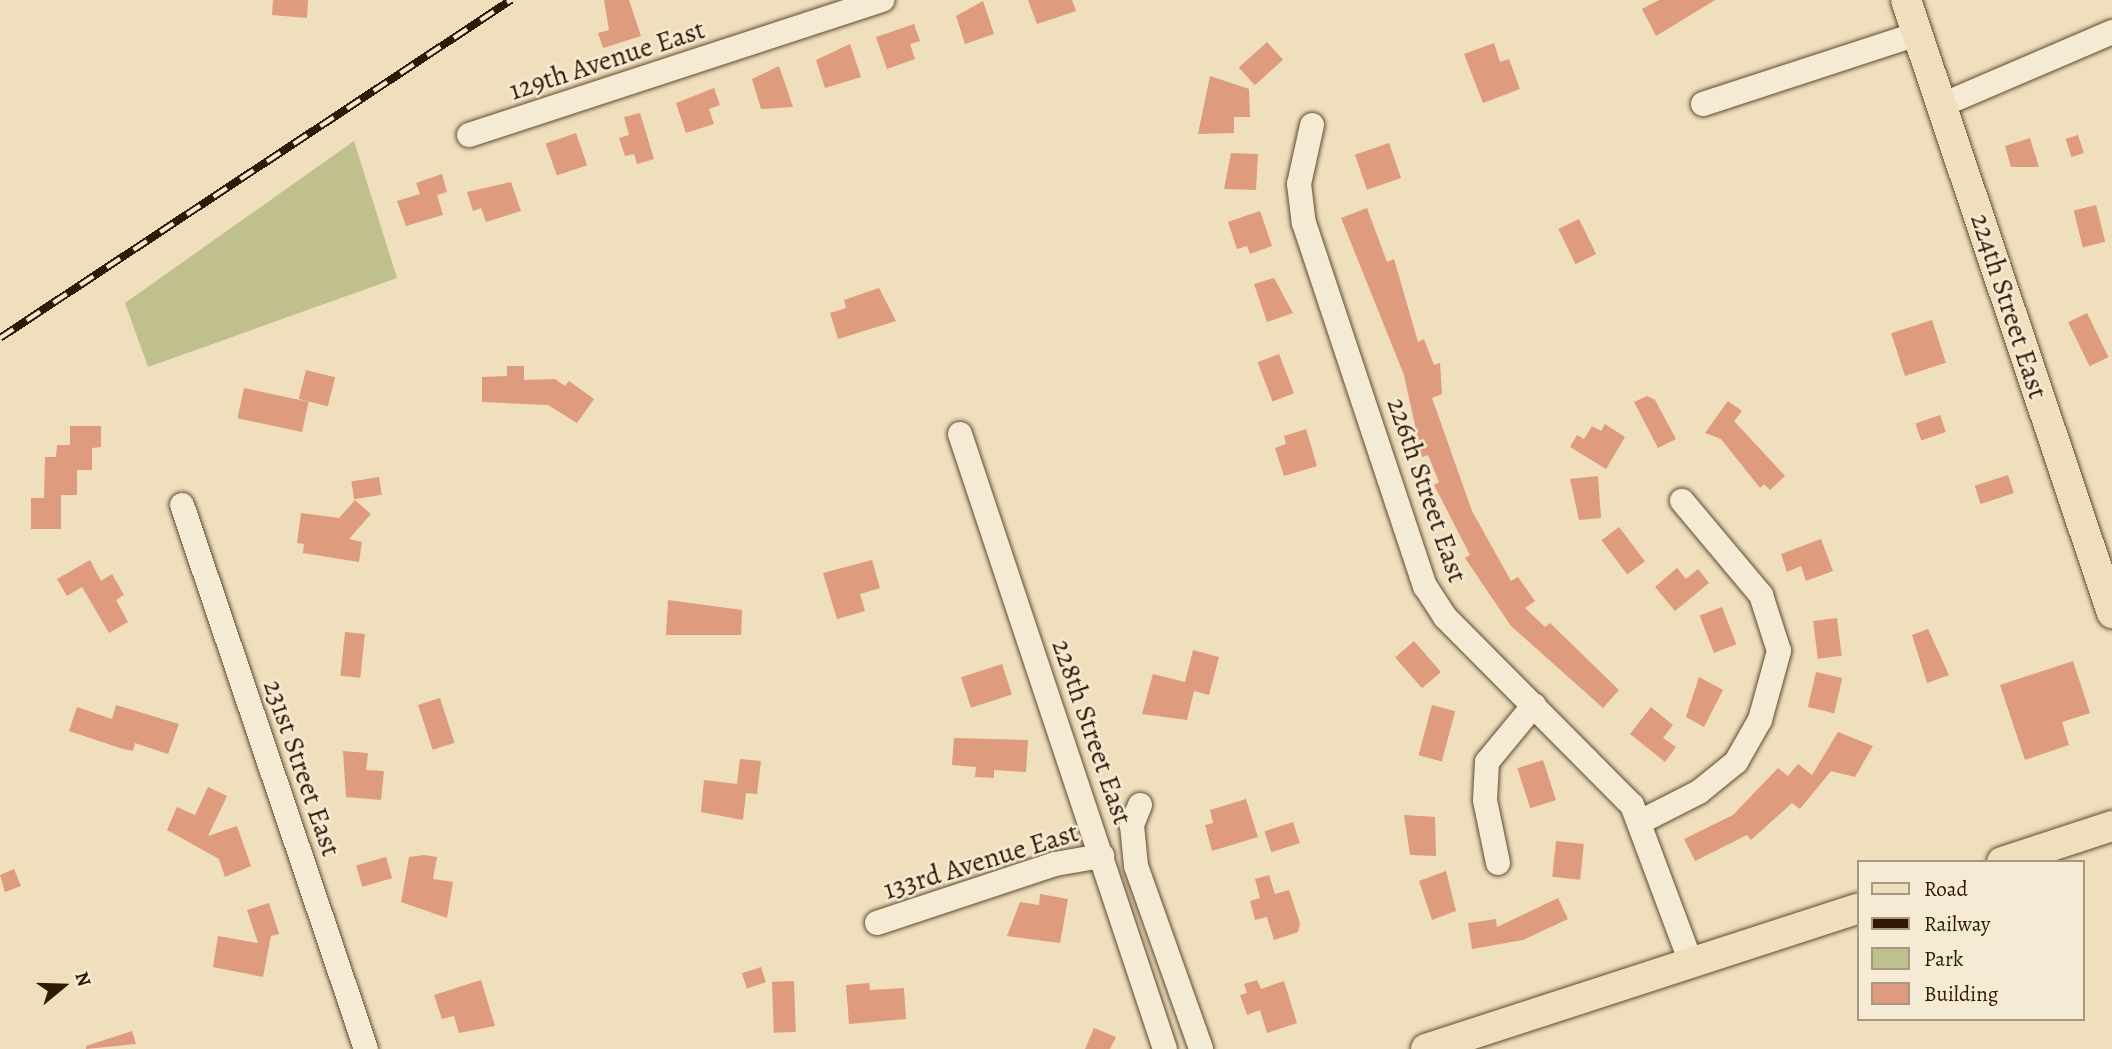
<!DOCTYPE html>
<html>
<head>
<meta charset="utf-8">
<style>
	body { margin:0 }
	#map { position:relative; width:2112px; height:1049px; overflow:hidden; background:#efdfbc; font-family:Alegreya,serif }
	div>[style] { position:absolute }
	.green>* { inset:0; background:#bfc08d }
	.building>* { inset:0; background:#de9b7d; transform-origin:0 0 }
	.roads { filter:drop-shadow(0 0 2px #604a32) drop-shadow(0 0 2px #604a32) }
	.minor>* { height:24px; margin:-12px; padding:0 12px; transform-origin:12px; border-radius:12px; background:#f5ead3 }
	.major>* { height:30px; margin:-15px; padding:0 15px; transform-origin:15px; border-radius:15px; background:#efdfbc }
	.rail>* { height:8px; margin-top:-4px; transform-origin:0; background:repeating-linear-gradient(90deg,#f5ead3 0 16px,#311904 0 32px); box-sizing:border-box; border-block:2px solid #311904 }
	span { translate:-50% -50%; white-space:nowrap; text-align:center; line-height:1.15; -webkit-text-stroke:5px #f5ead3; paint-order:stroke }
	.street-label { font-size:28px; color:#311904 }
	.legend { position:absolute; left:1857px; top:860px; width:228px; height:161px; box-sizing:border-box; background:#f5ead3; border:2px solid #a79680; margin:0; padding:9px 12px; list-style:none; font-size:21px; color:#311904 }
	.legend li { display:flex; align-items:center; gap:14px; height:35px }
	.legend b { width:35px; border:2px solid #a79680 }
	.north { position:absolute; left:28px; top:951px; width:70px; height:70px; -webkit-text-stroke:5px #f5ead3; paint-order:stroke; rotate:71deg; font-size:19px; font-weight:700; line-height:28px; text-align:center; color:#311904 }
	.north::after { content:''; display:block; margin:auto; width:24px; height:32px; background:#311904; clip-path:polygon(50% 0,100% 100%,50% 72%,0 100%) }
</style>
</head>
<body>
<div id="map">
	<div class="green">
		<i style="clip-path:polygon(354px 141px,397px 278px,148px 367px,125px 303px)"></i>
	</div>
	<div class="building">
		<i style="clip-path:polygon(273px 0,308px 0,307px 18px,272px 15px)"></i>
		<i style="clip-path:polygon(604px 0,629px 0,641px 36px,603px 48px,598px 33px,609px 30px)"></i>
		<i style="clip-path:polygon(1028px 0,1072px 0,1076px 11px,1037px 24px)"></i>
		<i style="clip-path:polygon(1659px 0,1715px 0,1656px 36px,1642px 9px)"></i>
		<i style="clip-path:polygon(983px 1px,994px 34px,965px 44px,956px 16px)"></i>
		<i style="clip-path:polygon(914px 24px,920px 41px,910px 44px,915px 59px,887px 69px,876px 37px)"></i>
		<i style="left:1267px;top:42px;width:24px;height:38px;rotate:48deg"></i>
		<i style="clip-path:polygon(1494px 43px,1500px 62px,1509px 59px,1520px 89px,1483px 103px,1464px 54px)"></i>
		<i style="clip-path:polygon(850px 44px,861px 77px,825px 88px,816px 60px)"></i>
		<i style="clip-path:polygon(779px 66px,793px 107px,761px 109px,752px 79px)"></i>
		<i style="clip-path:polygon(1210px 76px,1249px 89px,1250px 117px,1234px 117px,1234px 133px,1198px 134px)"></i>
		<i style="clip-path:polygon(714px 88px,720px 105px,709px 109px,714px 124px,686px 133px,676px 103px)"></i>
		<i style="clip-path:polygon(640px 113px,654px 159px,637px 164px,634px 154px,625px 156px,619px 138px,629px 135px,624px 117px)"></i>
		<i style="left:576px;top:133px;width:34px;height:32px;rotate:71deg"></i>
		<i style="left:2078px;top:135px;width:19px;height:13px;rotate:72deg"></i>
		<i style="clip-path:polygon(2030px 138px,2039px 167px,2011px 167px,2005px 146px)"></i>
		<i style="left:1389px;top:143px;width:37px;height:36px;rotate:71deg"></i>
		<i style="clip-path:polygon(1231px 153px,1258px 154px,1256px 190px,1224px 189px)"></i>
		<i style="clip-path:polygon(442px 174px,447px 192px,437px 195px,443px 215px,406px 226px,397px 201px,420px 194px,416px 183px)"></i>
		<i style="clip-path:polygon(511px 182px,521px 211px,486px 222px,481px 208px,473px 211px,467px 192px)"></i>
		<i style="left:2096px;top:205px;width:38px;height:23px;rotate:76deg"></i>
		<i style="clip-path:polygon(1367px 208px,1387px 262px,1394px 259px,1418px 342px,1424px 339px,1434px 365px,1440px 363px,1442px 394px,1432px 398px,1472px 511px,1511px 581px,1518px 577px,1535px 601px,1525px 608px,1545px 627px,1550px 623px,1619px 690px,1603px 708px,1511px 626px,1465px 558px,1470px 555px,1434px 485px,1439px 482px,1428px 455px,1422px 457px,1404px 375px,1341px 218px)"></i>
		<i style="clip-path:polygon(1260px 211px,1272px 246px,1250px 254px,1247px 246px,1237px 249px,1228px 222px)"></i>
		<i style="left:1579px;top:219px;width:39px;height:23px;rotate:64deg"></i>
		<i style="clip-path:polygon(1274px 278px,1293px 313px,1267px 322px,1254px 284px)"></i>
		<i style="clip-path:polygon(879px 288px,896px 321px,838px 339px,830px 313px,846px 308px,844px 300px)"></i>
		<i style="left:2087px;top:313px;width:49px;height:21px;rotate:64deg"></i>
		<i style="left:1932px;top:320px;width:45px;height:43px;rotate:72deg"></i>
		<i style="left:1279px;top:354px;width:42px;height:23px;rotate:69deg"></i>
		<i style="clip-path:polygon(507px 366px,524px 366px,524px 380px,555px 379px,565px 386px,569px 381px,594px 399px,577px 423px,548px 405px,482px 402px,482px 377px,507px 376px)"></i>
		<i style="left:306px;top:370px;width:30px;height:30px;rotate:14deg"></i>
		<i style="left:244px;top:388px;width:66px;height:31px;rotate:12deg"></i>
		<i style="clip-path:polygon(1647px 396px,1655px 400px,1676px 439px,1658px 448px,1634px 402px)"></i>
		<i style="clip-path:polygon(1728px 401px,1742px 411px,1734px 421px,1785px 476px,1770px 490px,1764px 484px,1760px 488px,1721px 439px,1705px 433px)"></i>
		<i style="left:1940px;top:415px;width:18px;height:26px;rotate:71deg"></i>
		<i style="clip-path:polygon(1605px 424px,1625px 437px,1606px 469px,1570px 447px,1577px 435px,1584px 439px,1592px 426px,1601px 431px)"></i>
		<i style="clip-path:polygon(70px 426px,101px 426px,101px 447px,92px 448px,92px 470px,77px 470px,77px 495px,61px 495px,61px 529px,31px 529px,31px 498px,44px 498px,45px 457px,56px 457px,57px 445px,70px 445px)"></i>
		<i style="clip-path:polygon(1306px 429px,1317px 466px,1284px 476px,1275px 448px,1286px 444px,1284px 436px)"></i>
		<i style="left:2008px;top:475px;width:19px;height:35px;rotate:72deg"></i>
		<i style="clip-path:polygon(1598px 476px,1601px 518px,1579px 520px,1570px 479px)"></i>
		<i style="left:379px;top:477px;width:18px;height:28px;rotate:81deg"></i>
		<i style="clip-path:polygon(355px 500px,371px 514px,349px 539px,362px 542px,359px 562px,303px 553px,304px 544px,297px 543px,301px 513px,339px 518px)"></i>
		<i style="left:1619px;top:527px;width:43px;height:22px;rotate:53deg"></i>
		<i style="clip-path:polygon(1821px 539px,1833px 571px,1806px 581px,1801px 566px,1787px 572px,1781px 554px)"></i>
		<i style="clip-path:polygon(90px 560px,101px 581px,112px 574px,124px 595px,116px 600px,128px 622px,109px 633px,82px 587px,67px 596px,57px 579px)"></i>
		<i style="clip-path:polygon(872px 560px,880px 588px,860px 594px,865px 611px,837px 619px,823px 573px)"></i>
		<i style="clip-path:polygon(1677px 568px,1686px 579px,1698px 569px,1709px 583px,1675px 611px,1655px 587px)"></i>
		<i style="clip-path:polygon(668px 600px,742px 610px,741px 635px,666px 635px)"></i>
		<i style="left:1722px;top:607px;width:40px;height:24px;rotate:69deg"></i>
		<i style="left:1837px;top:618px;width:38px;height:24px;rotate:83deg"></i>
		<i style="clip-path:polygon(1928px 629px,1949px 675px,1927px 683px,1912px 635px)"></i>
		<i style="left:345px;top:632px;width:20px;height:44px;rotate:6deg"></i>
		<i style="left:1414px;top:641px;width:41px;height:25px;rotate:49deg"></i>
		<i style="clip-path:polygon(1193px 650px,1219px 657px,1209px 695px,1194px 691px,1187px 720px,1142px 714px,1153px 674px,1185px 682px)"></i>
		<i style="clip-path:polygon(2073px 661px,2090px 713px,2062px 722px,2069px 745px,2025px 760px,2000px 685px)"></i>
		<i style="left:1002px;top:664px;width:32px;height:43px;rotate:72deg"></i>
		<i style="left:1816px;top:672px;width:27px;height:36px;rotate:13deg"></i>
		<i style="clip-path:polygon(1699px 677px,1723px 690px,1704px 727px,1686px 717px)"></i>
		<i style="left:440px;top:698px;width:47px;height:23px;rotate:72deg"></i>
		<i style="clip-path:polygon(116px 705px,179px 724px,168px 754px,135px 743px,133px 751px,123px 749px,69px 731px,77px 707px,112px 719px)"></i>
		<i style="left:1432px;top:705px;width:24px;height:52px;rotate:15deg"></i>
		<i style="clip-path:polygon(1651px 707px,1673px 725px,1663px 738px,1676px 747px,1665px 762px,1630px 734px)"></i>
		<i style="clip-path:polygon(1838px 732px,1873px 746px,1855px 777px,1831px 771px,1800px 809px,1792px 803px,1751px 840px,1747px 835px,1695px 861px,1684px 839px,1733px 815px,1778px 768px,1788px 776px,1798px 764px,1812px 775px)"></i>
		<i style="clip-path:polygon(954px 738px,1028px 740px,1026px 772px,994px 770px,994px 778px,975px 777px,976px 767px,952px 765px)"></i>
		<i style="clip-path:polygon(343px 751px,368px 753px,366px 770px,384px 771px,381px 800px,346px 797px)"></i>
		<i style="clip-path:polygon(740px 759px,761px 761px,757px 794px,746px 793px,743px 820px,701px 812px,704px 780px,737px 784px)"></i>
		<i style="left:1543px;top:760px;width:42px;height:27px;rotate:72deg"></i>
		<i style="clip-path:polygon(208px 787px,227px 796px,208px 836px,237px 826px,251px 866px,225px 877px,219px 859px,167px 830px,177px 807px,195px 815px)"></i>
		<i style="clip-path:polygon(1246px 799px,1258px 837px,1212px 851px,1205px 825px,1213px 823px,1210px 810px)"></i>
		<i style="clip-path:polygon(1404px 815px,1435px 817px,1436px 856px,1410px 855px)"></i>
		<i style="left:1293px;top:822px;width:22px;height:30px;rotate:72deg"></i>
		<i style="left:1556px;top:841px;width:28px;height:36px;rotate:6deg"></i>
		<i style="clip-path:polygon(424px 855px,437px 857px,433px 879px,453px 882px,447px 918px,401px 902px,409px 857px)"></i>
		<i style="left:386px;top:857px;width:22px;height:31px;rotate:74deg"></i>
		<i style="clip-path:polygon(14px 869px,21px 886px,5px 892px,0 875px)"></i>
		<i style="clip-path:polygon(1446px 871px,1456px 911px,1432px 920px,1419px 881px)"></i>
		<i style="clip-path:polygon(1269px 875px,1275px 894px,1289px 890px,1300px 923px,1298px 932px,1274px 940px,1267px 917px,1255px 920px,1250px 901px,1260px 898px,1255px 879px)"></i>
		<i style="clip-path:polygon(1040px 894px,1068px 899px,1060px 943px,1007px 936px,1020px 902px,1039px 905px)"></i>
		<i style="clip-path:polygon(1558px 898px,1568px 919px,1523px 940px,1472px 949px,1468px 923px,1496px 919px,1497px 927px)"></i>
		<i style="clip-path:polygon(269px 903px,279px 934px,271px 936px,263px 977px,213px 967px,218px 936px,258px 943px,247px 910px)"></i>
		<i style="left:761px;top:967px;width:16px;height:20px;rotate:72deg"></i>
		<i style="clip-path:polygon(481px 980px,495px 1026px,459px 1033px,454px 1016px,442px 1019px,434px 995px)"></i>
		<i style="clip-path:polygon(1257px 980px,1261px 989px,1284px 981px,1297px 1023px,1267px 1033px,1260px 1010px,1247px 1015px,1240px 995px,1247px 993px,1244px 984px)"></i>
		<i style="left:794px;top:981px;width:51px;height:22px;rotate:88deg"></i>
		<i style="clip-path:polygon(869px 983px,870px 990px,904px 988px,906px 1019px,849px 1024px,846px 985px)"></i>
		<i style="clip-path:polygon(1094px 1028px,1116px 1037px,1110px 1049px,1085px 1049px)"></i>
		<i style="clip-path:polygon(132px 1031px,136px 1044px,86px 1049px,86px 1046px)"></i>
	</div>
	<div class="roads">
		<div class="minor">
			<i style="left:1703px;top:104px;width:225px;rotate:-18.1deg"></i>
			<i style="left:1942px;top:105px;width:185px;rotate:-23.2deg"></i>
			<i style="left:1312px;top:125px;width:60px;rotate:102.4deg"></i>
			<i style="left:1299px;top:184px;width:39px;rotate:83deg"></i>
			<i style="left:1304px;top:223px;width:383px;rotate:71.6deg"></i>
			<i style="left:1425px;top:586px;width:37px;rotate:57deg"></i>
			<i style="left:1445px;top:617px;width:265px;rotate:45.2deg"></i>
			<i style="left:1632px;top:805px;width:169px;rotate:69.5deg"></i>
			<i style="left:469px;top:135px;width:435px;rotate:-18.1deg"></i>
			<i style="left:960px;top:434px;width:648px;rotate:71.57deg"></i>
			<i style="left:182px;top:505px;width:574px;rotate:71.31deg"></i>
			<i style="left:1140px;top:805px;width:22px;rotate:112deg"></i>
			<i style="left:1132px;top:825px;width:41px;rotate:84.4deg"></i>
			<i style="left:1136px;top:866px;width:194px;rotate:70.4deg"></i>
			<i style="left:1642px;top:821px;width:64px;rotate:-27deg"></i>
			<i style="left:1699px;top:792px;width:48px;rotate:-39deg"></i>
			<i style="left:1736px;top:762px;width:48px;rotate:-60.3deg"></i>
			<i style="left:1760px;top:720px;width:72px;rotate:-74.6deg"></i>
			<i style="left:1779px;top:651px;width:59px;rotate:-107.8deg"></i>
			<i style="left:1761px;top:595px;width:123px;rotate:-130deg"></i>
			<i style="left:1498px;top:863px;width:64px;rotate:-101.7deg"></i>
			<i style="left:1485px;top:800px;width:38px;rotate:-87deg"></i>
			<i style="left:1487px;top:762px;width:74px;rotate:-50.5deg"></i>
			<i style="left:877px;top:923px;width:188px;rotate:-18.3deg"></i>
			<i style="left:1055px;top:864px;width:48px;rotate:-9.7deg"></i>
		</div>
		<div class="major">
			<i style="left:1906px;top:0;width:647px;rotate:71.42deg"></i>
			<i style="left:2002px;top:862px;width:116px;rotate:-18.1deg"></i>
			<i style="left:1426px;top:1049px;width:454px;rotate:-18deg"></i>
		</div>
	</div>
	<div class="rail">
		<i style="left:0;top:338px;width:613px;rotate:-33.48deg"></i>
	</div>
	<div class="street-label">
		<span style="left:607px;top:60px;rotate:-18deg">129th Avenue East</span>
		<span style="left:2009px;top:306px;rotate:72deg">224th Street East</span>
		<span style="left:1427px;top:490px;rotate:71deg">226th Street East</span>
		<span style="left:1092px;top:732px;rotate:71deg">228th Street East</span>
		<span style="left:302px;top:768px;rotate:71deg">231st Street East</span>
		<span style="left:981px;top:861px;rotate:-17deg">133rd Avenue East</span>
	</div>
	<ul class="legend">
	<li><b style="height:9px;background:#efdfbc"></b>Road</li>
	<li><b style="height:9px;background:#311904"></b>Railway</li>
	<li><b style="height:19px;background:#bfc08d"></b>Park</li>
	<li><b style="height:19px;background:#de9b7d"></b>Building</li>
	</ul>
	<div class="north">N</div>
</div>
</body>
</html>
